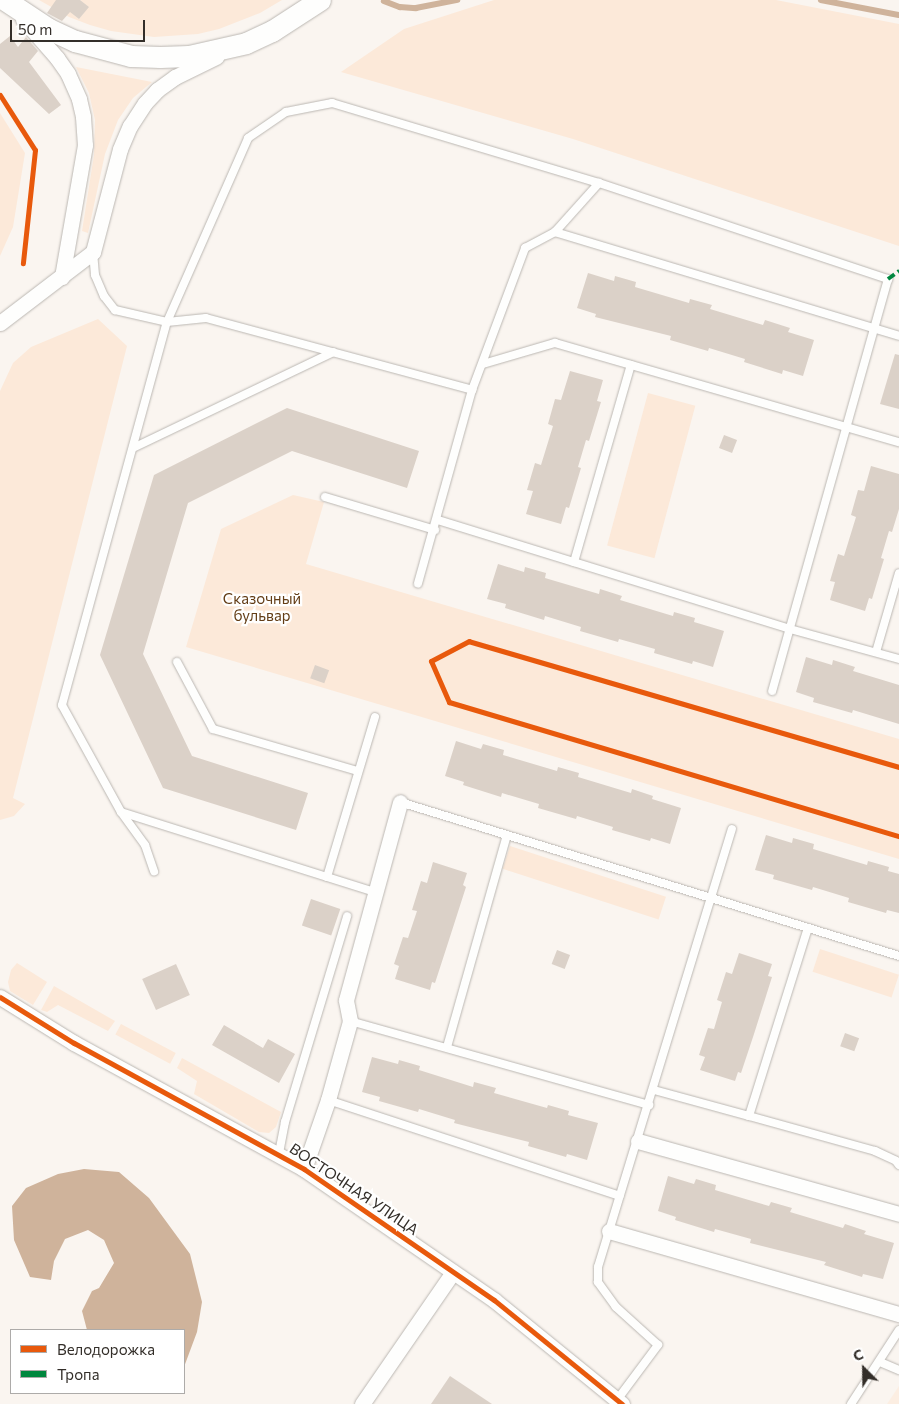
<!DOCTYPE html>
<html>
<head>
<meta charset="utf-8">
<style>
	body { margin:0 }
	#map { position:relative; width:899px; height:1404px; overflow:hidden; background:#faf5f0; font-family:Commissioner,sans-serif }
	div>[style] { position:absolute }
	.built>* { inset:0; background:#fceee2 }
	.green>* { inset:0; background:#fce9d9; transform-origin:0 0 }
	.water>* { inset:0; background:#cfb39b }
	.stream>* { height:5.5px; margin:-2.75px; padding:0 2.75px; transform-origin:2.75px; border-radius:2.75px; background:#cfb39b }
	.building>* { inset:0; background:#dbd1c8; transform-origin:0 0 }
	.roads { filter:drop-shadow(0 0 1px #bbb7b2) drop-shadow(0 0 1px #bbb7b2) }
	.lane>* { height:8px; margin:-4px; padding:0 4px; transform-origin:4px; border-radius:4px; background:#fefefd }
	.street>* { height:15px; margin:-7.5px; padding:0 7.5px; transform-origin:7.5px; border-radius:7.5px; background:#fefefd }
	.secondary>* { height:21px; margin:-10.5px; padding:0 10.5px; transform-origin:10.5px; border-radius:10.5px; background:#fefefd }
	.quiet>* { height:4px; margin-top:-2px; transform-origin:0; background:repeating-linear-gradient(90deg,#00873e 0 8px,transparent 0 12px) }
	.cycleway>* { height:5px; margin:-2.5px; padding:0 2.5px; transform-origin:2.5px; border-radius:2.5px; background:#e8590c }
	span { translate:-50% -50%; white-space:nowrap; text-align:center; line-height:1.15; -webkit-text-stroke:4.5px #fff; paint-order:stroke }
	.park-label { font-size:15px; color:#633d16 }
	.street-label { font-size:15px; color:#332e29 }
	.legend { position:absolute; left:10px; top:1329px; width:175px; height:65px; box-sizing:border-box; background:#fff; border:1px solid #adaba9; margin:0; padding:6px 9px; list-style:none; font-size:15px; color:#332e29 }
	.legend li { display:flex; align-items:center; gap:10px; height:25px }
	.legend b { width:25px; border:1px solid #adaba9 }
	.north { position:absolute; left:839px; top:1344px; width:50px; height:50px; -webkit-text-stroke:4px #fff; paint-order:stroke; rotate:337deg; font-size:14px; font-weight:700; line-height:20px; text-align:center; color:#332e29 }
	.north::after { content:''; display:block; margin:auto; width:18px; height:22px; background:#332e29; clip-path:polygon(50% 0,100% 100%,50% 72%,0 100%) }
	.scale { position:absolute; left:10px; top:20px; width:135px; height:22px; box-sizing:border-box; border:2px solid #332e29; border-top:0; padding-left:6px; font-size:15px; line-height:18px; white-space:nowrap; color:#332e29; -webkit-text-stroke:4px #fff; paint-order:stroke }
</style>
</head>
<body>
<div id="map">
	<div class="built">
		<i style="clip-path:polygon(899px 1386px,899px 1404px,887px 1404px)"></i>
	</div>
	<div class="green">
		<i style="clip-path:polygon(39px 0,56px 0,79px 19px,88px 7px,80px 0,282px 0,260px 13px,219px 29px,198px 34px,154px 37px,111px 31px,90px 25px,69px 17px)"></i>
		<i style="clip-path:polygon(494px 0,776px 0,899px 24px,899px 246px,573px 139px,341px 72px,404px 29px)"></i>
		<i style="clip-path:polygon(76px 67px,152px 82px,133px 98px,118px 120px,105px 154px,88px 233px,82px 231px,94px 155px,95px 120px,89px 93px)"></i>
		<i style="clip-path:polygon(0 113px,25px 153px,13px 227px,0 256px)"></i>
		<i style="clip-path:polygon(98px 319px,127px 346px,13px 798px,25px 804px,14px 816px,0 820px,0 391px,13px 363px,31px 347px)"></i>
		<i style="left:648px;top:393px;width:49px;height:158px;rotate:15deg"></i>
		<i style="clip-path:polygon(293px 495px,324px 502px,306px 564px,899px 739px,899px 859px,186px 647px,221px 529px)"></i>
		<i style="left:510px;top:846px;width:164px;height:24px;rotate:18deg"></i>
		<i style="left:820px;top:949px;width:83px;height:24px;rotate:18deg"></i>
		<i style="clip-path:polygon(17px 963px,47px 982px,33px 1005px,10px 991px,8px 982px,11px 970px)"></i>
		<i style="clip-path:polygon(54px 986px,115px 1021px,108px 1031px,58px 1005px,47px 1012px,41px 1010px)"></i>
		<i style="left:121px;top:1024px;width:62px;height:12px;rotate:28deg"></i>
		<i style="clip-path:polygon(182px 1058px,281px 1112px,276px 1127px,269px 1133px,259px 1132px,194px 1094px,197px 1081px,177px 1068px)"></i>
	</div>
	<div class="water">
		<i style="clip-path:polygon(84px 1169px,119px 1172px,149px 1198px,190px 1254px,202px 1302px,197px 1332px,184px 1367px,184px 1330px,87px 1330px,82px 1311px,92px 1291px,99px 1288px,114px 1263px,104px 1240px,88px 1230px,65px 1239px,54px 1261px,51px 1280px,30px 1277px,14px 1240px,12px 1206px,26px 1188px,58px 1174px)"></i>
	</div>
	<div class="stream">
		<i style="left:821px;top:0;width:79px;rotate:10.9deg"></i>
		<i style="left:384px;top:1px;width:17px;rotate:21deg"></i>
		<i style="left:400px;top:7px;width:16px;rotate:4deg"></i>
		<i style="left:416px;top:8px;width:42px;rotate:-11deg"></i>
	</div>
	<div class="building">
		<i style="clip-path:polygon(56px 0,80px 0,89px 7px,79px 19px,70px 12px,62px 21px,47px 13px)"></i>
		<i style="clip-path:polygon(10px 36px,18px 47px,26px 37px,38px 51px,29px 62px,61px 105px,49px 114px,0 68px,0 44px)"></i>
		<i style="clip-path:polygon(588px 273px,614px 281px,615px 276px,636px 282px,635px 287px,689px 303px,690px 299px,712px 305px,710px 309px,763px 325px,765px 320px,790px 328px,788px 332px,814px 340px,803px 376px,783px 370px,782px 374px,744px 362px,745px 359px,709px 348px,708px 351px,670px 340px,671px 336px,595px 317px,596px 314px,577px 308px)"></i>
		<i style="clip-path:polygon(895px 354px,899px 355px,899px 409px,880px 404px)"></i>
		<i style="clip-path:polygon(570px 371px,603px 380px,597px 401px,601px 402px,589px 441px,586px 440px,578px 467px,581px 468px,569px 508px,566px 507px,561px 524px,526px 514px,533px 491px,527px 490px,535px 463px,541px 465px,553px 426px,548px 424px,555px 399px,561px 400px)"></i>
		<i style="clip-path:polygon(287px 408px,419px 451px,407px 488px,292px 451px,188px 503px,143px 654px,192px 756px,308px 793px,296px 830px,163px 788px,100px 655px,154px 475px)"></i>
		<i style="left:724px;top:435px;width:14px;height:14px;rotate:21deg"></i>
		<i style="clip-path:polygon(871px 466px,899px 474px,899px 509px,892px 532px,889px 531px,881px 558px,884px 559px,872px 599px,869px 598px,865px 611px,830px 600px,835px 582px,830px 581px,838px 554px,844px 556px,856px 517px,851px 515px,858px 490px,864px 491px)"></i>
		<i style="clip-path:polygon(498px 564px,524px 572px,525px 567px,546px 573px,545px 578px,599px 594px,600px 589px,622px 596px,620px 600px,673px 616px,674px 612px,695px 618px,694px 622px,724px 631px,713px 667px,693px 661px,692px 664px,654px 653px,655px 649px,619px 639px,618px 642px,580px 631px,581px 627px,545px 616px,544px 620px,505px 608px,506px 604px,487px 599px)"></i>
		<i style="clip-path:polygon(806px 657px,832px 665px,833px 660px,855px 667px,853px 671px,899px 685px,899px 724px,853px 710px,852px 713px,813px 702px,814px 698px,796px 692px)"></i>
		<i style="left:315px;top:665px;width:15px;height:14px;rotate:20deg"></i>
		<i style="clip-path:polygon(456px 741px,481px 749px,483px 744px,504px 750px,503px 755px,557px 771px,558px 767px,579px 773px,578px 777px,631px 793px,632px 789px,653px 796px,652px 799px,681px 808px,670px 844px,651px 838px,650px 841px,612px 830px,613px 827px,577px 816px,576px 819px,538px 808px,539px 804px,502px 793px,501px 797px,463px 785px,464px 782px,445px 776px)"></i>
		<i style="clip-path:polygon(766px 835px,792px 843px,793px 838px,814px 844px,813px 849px,867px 865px,868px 861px,889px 867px,888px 871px,899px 874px,899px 913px,887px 910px,886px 913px,848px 902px,849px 898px,813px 887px,812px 890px,773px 879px,774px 875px,755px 870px)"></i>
		<i style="clip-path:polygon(433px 862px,467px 873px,463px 885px,466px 887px,448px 943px,435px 983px,432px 982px,430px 990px,395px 979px,399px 966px,394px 964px,403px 937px,408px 938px,417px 911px,412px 910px,421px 881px,427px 883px)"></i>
		<i style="left:311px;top:899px;width:31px;height:28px;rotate:19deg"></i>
		<i style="left:557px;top:950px;width:14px;height:15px;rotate:21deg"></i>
		<i style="clip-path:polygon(739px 953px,772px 964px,768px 976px,772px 977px,754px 1034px,741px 1073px,738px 1072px,735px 1081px,700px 1070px,705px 1057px,699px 1055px,708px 1028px,714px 1029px,722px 1002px,717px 1000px,726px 972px,732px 974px)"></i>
		<i style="left:176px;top:964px;width:34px;height:37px;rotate:66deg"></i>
		<i style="clip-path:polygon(224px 1025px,263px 1048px,268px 1039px,295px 1054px,279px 1083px,212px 1045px)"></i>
		<i style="left:845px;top:1033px;width:15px;height:14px;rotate:20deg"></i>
		<i style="clip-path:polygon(372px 1057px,398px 1064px,399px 1060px,420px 1066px,419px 1070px,473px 1087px,474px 1082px,496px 1088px,494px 1093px,547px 1108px,548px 1105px,569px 1111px,568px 1115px,598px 1123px,587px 1160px,567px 1154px,566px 1157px,528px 1146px,529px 1142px,454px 1123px,455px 1120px,419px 1109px,418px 1112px,379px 1101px,380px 1097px,362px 1092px)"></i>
		<i style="clip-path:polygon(668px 1176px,694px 1184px,696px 1179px,716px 1185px,715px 1190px,769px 1206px,771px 1202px,792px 1208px,790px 1212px,843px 1228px,845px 1224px,866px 1231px,864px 1234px,894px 1243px,883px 1279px,863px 1274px,862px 1277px,824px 1265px,826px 1262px,750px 1243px,751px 1239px,715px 1229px,714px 1232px,675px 1220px,676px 1217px,658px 1211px)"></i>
		<i style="clip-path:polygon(450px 1376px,492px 1404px,431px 1404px)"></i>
	</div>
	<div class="roads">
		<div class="lane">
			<i style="left:555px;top:232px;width:359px;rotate:16.8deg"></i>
			<i style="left:93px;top:252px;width:23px;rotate:85deg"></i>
			<i style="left:95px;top:275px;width:23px;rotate:67deg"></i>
			<i style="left:104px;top:296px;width:18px;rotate:52deg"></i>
			<i style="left:115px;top:310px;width:53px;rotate:13deg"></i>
			<i style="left:167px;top:322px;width:39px;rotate:-6deg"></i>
			<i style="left:206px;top:318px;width:276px;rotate:15.1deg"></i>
			<i style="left:472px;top:390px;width:201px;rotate:105.6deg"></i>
			<i style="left:483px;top:364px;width:75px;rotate:-16.3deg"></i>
			<i style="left:555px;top:343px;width:358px;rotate:16.1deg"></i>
			<i style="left:472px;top:390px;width:152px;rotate:-69.5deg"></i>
			<i style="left:525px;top:248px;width:34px;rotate:-28deg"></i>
			<i style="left:555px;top:232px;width:66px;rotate:-48.1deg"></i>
			<i style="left:133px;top:448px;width:222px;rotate:-25.6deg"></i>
			<i style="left:325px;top:497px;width:115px;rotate:16.7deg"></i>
			<i style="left:438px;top:520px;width:368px;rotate:17.2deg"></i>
			<i style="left:790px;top:629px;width:113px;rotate:15.4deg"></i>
			<i style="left:574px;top:562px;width:205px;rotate:-73.9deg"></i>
			<i style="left:876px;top:652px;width:82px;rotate:-73.8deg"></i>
			<i style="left:177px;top:662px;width:76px;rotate:61.8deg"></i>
			<i style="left:213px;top:729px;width:151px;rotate:16.2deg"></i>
			<i style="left:375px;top:717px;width:167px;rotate:106.7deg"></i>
			<i style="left:327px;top:877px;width:50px;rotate:17.4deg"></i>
			<i style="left:400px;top:802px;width:522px;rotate:17.15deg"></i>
			<i style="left:121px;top:812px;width:41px;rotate:54deg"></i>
			<i style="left:145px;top:845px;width:28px;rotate:71deg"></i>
			<i style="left:327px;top:877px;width:216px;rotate:-162.5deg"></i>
			<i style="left:121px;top:812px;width:122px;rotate:-118.9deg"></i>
			<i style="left:62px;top:705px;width:397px;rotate:-74.7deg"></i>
			<i style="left:167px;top:322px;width:201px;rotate:-66.2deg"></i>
			<i style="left:248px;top:138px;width:46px;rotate:-34.4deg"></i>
			<i style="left:286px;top:112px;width:47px;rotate:-11.1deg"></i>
			<i style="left:332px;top:103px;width:279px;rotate:16.7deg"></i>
			<i style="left:599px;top:183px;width:305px;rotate:18.4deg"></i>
			<i style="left:888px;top:279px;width:428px;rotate:105.7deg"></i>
			<i style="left:350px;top:1021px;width:311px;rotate:15.7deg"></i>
			<i style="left:447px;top:1047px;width:220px;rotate:-74.2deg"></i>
			<i style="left:654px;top:1090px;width:98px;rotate:15.3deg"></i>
			<i style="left:749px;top:1116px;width:197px;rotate:-72.6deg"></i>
			<i style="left:328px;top:1100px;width:307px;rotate:18.2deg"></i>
			<i style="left:749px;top:1116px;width:131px;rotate:15.5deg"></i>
			<i style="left:875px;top:1151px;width:23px;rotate:25deg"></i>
			<i style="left:896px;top:1161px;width:5px;rotate:53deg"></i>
			<i style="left:279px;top:1153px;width:32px;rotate:-79deg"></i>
			<i style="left:285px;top:1122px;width:215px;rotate:-73.2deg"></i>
			<i style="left:880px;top:1362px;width:21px;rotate:23deg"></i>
			<i style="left:617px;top:1400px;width:69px;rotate:-53.3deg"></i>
			<i style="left:658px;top:1345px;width:57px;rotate:-137.9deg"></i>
			<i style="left:616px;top:1307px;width:31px;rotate:-126deg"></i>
			<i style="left:598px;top:1282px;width:15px;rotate:-90deg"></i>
			<i style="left:598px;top:1267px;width:458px;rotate:-73deg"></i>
			<i style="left:851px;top:1404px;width:88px;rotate:-57deg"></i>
		</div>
		<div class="street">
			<i style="left:23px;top:19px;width:52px;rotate:48.9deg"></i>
			<i style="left:57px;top:58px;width:19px;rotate:55deg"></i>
			<i style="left:68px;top:74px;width:27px;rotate:66deg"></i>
			<i style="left:79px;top:99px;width:18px;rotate:77deg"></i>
			<i style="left:83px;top:117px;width:28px;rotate:86deg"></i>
			<i style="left:85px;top:145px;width:134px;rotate:99.9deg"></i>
			<i style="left:0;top:323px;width:117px;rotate:-37.4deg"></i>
			<i style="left:93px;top:252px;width:106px;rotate:-75.3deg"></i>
			<i style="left:120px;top:149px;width:25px;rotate:-67deg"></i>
			<i style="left:130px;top:126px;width:27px;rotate:-57deg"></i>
			<i style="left:145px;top:103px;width:18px;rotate:-47deg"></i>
			<i style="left:157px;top:90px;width:22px;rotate:-36deg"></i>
			<i style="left:175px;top:77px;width:46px;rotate:-26deg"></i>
			<i style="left:0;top:997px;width:87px;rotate:31.9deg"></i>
			<i style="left:74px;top:1043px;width:262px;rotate:28.7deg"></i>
			<i style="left:304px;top:1169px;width:231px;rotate:34.6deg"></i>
			<i style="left:494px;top:1300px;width:165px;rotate:39.1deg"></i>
			<i style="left:638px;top:1141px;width:271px;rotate:15.6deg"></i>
			<i style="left:304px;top:1169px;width:73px;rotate:-70.8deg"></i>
			<i style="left:328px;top:1100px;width:82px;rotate:-74.4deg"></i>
			<i style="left:350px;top:1021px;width:21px;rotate:-101deg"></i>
			<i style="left:346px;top:1000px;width:205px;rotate:-74.7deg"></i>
			<i style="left:609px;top:1231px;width:302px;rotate:16deg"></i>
			<i style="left:362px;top:1404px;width:160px;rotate:-55.4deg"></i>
		</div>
		<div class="secondary">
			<i style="left:5px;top:0;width:53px;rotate:33.4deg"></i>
			<i style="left:49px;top:29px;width:29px;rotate:25deg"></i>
			<i style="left:75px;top:41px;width:58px;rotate:15deg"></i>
			<i style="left:131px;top:56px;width:29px;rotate:2deg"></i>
			<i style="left:160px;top:57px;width:29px;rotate:-2deg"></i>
			<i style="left:189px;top:56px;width:58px;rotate:-12.8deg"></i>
			<i style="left:246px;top:43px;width:29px;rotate:-25deg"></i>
			<i style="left:272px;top:31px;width:57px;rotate:-32.9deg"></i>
		</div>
	</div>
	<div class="quiet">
		<i style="left:888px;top:279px;width:14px;rotate:-36deg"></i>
	</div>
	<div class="cycleway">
		<i style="left:0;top:95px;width:65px;rotate:57.5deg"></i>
		<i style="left:35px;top:150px;width:114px;rotate:96.1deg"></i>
		<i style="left:899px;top:767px;width:448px;rotate:-163.7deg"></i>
		<i style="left:469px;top:641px;width:43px;rotate:152.2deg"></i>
		<i style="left:431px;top:661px;width:45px;rotate:66.3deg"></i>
		<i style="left:449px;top:702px;width:470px;rotate:16.6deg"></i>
		<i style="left:0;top:997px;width:87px;rotate:31.9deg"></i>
		<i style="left:74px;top:1043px;width:262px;rotate:28.7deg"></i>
		<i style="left:304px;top:1169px;width:231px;rotate:34.6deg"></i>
		<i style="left:494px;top:1300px;width:165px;rotate:39.1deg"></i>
	</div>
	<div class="park-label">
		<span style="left:262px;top:607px">Сказочный<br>бульвар</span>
	</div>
	<div class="street-label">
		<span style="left:354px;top:1189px;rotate:34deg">ВОСТОЧНАЯ УЛИЦА</span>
	</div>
	<ul class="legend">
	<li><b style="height:6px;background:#e8590c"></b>Велодорожка</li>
	<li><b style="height:6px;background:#00873e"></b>Тропа</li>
	</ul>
	<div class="north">С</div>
	<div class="scale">50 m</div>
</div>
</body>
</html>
